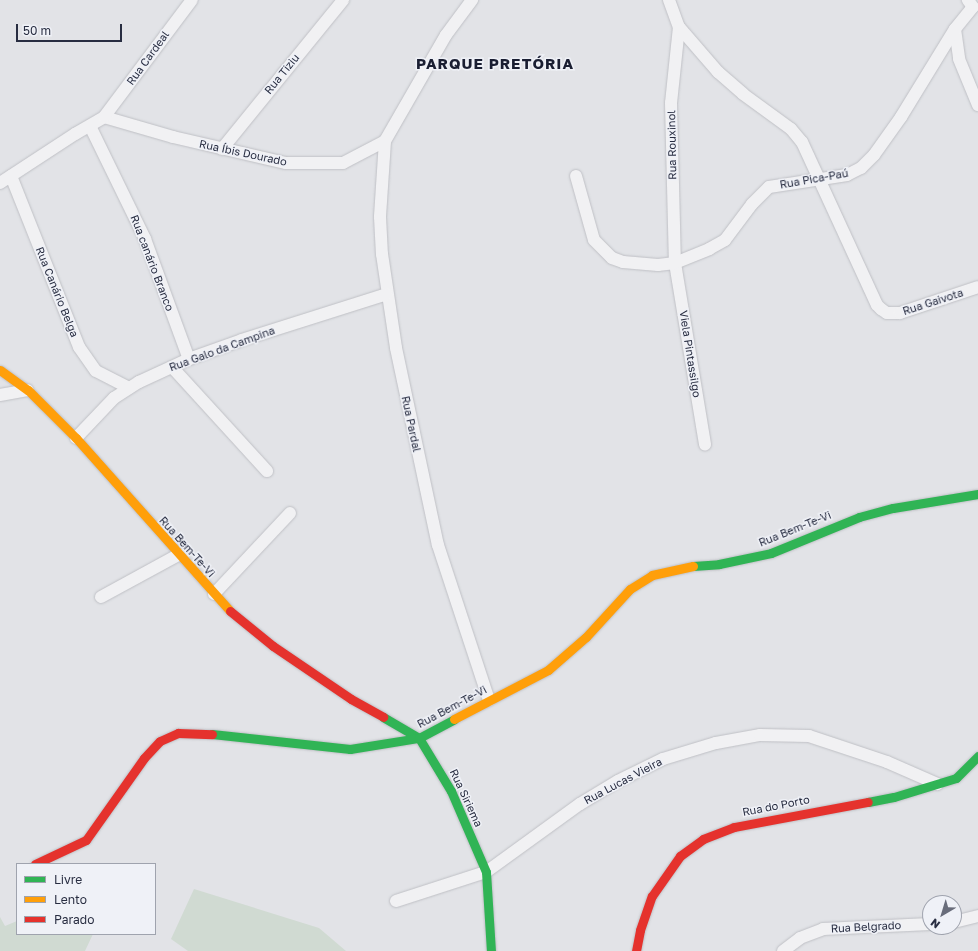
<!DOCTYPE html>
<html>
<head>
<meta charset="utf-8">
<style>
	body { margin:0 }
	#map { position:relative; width:978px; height:951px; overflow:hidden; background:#e2e3e7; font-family:"Golos Text",sans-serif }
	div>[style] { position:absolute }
	.green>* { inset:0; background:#d0dad2 }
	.roads { filter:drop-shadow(0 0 1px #bfc0c5) drop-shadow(0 0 1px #bfc0c5) }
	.street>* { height:12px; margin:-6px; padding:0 6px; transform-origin:6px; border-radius:6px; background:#f1f1f3 }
	.fast>* { height:9px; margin:-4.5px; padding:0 4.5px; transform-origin:4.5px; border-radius:4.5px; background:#30b455 }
	.slow>* { height:9px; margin:-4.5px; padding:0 4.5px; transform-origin:4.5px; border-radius:4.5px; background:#ff9f0a }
	.jam>* { height:9px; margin:-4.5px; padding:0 4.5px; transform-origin:4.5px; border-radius:4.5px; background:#e5322d }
	span { translate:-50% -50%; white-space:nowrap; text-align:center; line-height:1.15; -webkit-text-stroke:3px #eff1f7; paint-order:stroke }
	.street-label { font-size:11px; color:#282d41 }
	.district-label { font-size:15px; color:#1a1e32; font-weight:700; letter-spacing:1px }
	.legend { position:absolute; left:16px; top:863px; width:140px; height:72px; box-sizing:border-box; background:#eff1f7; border:1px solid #9fa3ae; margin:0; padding:5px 7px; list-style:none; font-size:12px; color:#282d41 }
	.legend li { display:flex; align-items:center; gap:8px; height:20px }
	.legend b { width:20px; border:1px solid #9fa3ae }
	.north { position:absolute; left:922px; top:895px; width:40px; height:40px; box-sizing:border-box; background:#eff1f7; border:1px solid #9fa3ae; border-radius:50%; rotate:218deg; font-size:11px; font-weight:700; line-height:16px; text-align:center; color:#282d41 }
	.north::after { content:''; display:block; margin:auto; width:14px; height:18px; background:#696d7b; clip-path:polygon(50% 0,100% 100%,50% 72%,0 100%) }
	.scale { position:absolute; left:16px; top:24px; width:106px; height:18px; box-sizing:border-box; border:2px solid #282d41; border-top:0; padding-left:5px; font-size:12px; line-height:14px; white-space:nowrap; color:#282d41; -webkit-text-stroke:3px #eff1f7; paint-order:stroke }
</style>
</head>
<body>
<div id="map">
	<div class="green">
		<i style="clip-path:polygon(194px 889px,319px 928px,346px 951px,188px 951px,171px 939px)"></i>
		<i style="clip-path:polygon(0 917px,5px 926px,17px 921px,17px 934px,93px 934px,85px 951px,0 951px)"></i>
	</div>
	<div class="roads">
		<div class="street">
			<i style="left:669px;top:0;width:29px;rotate:70deg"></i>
			<i style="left:679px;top:27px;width:60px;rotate:49.1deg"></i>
			<i style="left:718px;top:72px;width:33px;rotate:41deg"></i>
			<i style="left:743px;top:94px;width:59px;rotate:36.1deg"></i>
			<i style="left:791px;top:129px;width:17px;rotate:50deg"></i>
			<i style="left:802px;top:142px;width:179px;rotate:65.3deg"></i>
			<i style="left:877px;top:305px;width:6px;rotate:45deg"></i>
			<i style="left:881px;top:309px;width:7px;rotate:34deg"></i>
			<i style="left:887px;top:313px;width:13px"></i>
			<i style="left:900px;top:313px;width:82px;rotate:-18.4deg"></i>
			<i style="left:679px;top:27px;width:76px;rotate:96deg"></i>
			<i style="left:671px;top:103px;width:160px;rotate:88.6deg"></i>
			<i style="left:675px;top:263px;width:184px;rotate:80.6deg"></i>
			<i style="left:955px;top:29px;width:30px;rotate:82deg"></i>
			<i style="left:959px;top:59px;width:50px;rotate:67.6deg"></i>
			<i style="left:104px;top:117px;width:72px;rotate:16.2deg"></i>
			<i style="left:173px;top:137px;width:116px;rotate:13deg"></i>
			<i style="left:286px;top:163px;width:57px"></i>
			<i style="left:343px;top:163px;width:47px;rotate:-27.6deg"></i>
			<i style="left:385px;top:141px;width:122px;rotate:-60.1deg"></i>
			<i style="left:446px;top:35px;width:44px;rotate:-53.4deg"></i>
			<i style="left:90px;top:126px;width:126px;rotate:64deg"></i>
			<i style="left:145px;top:239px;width:128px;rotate:69.9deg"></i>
			<i style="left:385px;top:141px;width:76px;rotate:93.8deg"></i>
			<i style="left:380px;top:217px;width:37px;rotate:87deg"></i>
			<i style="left:382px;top:254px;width:95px;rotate:81.5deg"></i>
			<i style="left:396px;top:348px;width:201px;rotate:78deg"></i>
			<i style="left:438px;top:545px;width:163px;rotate:71.8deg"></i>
			<i style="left:222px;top:149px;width:192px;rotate:-50.9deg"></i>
			<i style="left:11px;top:176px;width:184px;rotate:68.3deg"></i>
			<i style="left:79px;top:347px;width:29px;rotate:55deg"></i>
			<i style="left:96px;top:371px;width:37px;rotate:27deg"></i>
			<i style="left:576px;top:176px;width:66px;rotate:74.3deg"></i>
			<i style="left:594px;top:240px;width:25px;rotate:45deg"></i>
			<i style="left:612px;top:258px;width:12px;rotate:20deg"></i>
			<i style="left:623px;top:262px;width:35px;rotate:5deg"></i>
			<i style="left:658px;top:265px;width:17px;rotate:-7deg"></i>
			<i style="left:675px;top:263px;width:37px;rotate:-22deg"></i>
			<i style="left:709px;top:249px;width:18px;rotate:-29deg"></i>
			<i style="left:725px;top:240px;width:45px;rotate:-53.1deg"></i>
			<i style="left:752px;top:204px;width:24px;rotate:-45deg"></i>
			<i style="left:769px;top:187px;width:79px;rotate:-8.7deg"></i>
			<i style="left:847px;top:175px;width:16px;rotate:-27deg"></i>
			<i style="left:861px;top:168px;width:18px;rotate:-45deg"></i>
			<i style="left:874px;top:155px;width:47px;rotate:-54.6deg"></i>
			<i style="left:901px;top:117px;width:103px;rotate:-58.5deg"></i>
			<i style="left:955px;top:29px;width:28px;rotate:-51deg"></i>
			<i style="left:973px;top:7px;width:9px;rotate:-126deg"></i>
			<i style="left:0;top:183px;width:90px;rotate:-33.2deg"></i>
			<i style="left:75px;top:134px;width:34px;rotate:-30deg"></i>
			<i style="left:104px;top:117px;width:146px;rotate:-53.1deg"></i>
			<i style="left:172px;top:367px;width:141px;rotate:47.6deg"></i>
			<i style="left:0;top:395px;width:28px;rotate:-10deg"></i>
			<i style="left:76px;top:438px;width:55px;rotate:-46.5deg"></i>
			<i style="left:114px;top:398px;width:30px;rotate:-33deg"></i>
			<i style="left:139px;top:382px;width:55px;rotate:-24.7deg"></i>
			<i style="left:189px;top:359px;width:56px;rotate:-19.7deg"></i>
			<i style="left:242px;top:340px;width:152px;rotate:-17.6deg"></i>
			<i style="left:214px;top:594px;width:111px;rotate:-46.8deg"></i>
			<i style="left:101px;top:597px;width:88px;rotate:-28.6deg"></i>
			<i style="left:396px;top:901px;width:95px;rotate:-17.9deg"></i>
			<i style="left:486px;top:872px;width:116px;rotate:-35.9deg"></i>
			<i style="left:580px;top:804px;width:44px;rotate:-31.2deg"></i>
			<i style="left:618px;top:781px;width:50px;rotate:-26.1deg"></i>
			<i style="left:663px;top:759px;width:55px;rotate:-16.8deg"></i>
			<i style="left:716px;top:743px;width:45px;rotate:-10.3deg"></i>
			<i style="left:760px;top:735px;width:49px;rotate:1.2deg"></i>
			<i style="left:809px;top:736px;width:82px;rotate:18.4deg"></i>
			<i style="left:887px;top:762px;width:55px;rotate:23.7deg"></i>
			<i style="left:954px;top:922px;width:25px;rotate:-14deg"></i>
			<i style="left:783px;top:951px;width:21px;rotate:-37deg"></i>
			<i style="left:800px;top:938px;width:25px;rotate:-21deg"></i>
			<i style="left:823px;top:929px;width:107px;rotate:-2.7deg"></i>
		</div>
		<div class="fast">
			<i style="left:693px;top:566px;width:26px;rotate:-4deg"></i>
			<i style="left:719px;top:564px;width:53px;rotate:-11.9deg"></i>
			<i style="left:771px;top:553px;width:95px;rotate:-22.2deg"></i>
			<i style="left:859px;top:517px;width:35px;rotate:-15deg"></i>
			<i style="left:893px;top:508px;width:86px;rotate:-9.4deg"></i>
			<i style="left:383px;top:717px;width:42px;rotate:30.3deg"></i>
			<i style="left:419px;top:738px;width:62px;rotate:58.9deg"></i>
			<i style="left:451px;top:791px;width:88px;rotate:66.6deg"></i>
			<i style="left:486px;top:872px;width:79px;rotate:86.4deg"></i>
			<i style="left:212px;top:734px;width:139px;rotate:6.2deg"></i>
			<i style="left:350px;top:749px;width:70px;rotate:-9.1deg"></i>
			<i style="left:419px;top:738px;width:40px;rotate:-28deg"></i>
			<i style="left:868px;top:802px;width:26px;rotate:-11deg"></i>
			<i style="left:894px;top:797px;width:65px;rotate:-17deg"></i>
			<i style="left:956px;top:778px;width:31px;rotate:-45deg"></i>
		</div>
		<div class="slow">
			<i style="left:0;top:370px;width:34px;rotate:36deg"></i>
			<i style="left:28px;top:390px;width:68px;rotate:45deg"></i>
			<i style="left:76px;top:438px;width:232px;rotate:48.3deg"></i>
			<i style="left:454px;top:719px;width:106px;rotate:-27.5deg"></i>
			<i style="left:548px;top:670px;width:50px;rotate:-41deg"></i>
			<i style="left:586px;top:637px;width:65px;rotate:-47.5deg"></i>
			<i style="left:630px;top:589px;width:26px;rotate:-32deg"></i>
			<i style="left:652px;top:575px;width:42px;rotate:-12.4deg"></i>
		</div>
		<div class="jam">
			<i style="left:230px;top:611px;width:55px;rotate:39.1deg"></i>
			<i style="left:273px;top:646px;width:94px;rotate:34.2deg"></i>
			<i style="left:351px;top:699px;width:37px;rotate:29deg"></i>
			<i style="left:35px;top:864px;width:56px;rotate:-25.2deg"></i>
			<i style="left:86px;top:840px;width:100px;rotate:-54.7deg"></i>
			<i style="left:144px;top:758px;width:23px;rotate:-47deg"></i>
			<i style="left:160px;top:741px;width:20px;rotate:-24deg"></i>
			<i style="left:178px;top:733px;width:34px;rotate:2deg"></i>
			<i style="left:636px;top:951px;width:21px;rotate:-79deg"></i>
			<i style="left:640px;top:930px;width:36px;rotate:-71deg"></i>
			<i style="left:652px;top:896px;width:49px;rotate:-55deg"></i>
			<i style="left:680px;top:856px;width:29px;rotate:-36deg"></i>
			<i style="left:703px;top:839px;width:33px;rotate:-21deg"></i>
			<i style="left:734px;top:827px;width:136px;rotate:-10.6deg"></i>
		</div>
	</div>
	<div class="street-label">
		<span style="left:148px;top:58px;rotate:-54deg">Rua Cardeal</span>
		<span style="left:282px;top:74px;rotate:-51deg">Rua Tiziu</span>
		<span style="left:672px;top:145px;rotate:-91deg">Rua Rouxinol</span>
		<span style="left:243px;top:153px;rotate:12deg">Rua Íbis Dourado</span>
		<span style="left:814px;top:179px;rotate:-10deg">Rua Pica-Paú</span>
		<span style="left:152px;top:263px;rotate:69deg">Rua canário Branco</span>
		<span style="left:57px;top:292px;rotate:68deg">Rua Canário Belga</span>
		<span style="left:933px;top:302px;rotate:-18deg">Rua Gaivota</span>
		<span style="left:222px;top:349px;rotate:-20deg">Rua Galo da Campina</span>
		<span style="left:690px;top:354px;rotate:81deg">Viela Pintassilgo</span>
		<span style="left:411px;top:424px;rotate:78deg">Rua Pardal</span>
		<span style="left:795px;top:529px;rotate:-22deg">Rua Bem-Te-Vi</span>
		<span style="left:187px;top:547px;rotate:48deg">Rua Bem-Te-Vi</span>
		<span style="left:452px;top:707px;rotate:-28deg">Rua Bem-Te-Vi</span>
		<span style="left:623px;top:781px;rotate:-28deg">Rua Lucas Vieira</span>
		<span style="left:466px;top:798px;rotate:65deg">Rua Siriema</span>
		<span style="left:776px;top:806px;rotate:-11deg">Rua do Porto</span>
		<span style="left:866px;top:927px;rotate:-3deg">Rua Belgrado</span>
	</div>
	<div class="district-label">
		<span style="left:495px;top:64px">PARQUE PRETÓRIA</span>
	</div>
	<ul class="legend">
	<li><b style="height:5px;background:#30b455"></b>Livre</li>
	<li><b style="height:5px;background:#ff9f0a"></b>Lento</li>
	<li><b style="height:5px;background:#e5322d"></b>Parado</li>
	</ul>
	<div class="north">N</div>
	<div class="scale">50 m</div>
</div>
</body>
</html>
